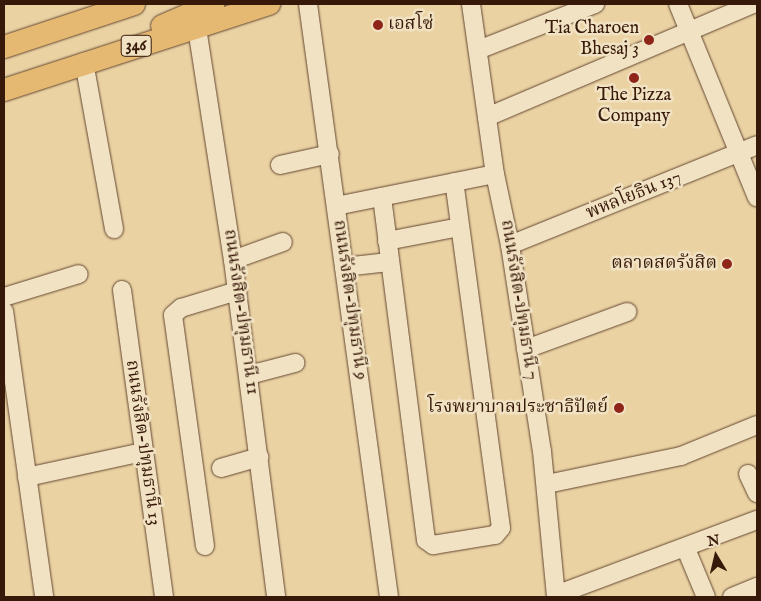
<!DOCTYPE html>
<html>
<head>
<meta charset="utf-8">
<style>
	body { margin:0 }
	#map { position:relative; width:761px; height:601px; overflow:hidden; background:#ead2a3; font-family:"IM FELL English","Noto Serif Thai",serif }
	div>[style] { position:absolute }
	.roads { filter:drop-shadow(0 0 1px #644730) drop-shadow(0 0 1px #644730) }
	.minor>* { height:18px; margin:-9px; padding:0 9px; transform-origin:9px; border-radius:9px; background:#f1e2c3 }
	.major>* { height:22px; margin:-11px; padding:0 11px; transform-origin:11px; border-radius:11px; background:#e5b972 }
	.dots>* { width:14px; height:14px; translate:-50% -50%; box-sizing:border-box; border:2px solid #f1e2c3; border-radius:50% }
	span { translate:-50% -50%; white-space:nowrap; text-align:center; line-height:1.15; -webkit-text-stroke:5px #f1e2c3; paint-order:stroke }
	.shield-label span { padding:1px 4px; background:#f1e2c3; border:1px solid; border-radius:4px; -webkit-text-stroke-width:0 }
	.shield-label { font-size:16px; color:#371909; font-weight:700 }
	.poi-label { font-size:18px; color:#371909 }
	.left { translate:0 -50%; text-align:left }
	.right { translate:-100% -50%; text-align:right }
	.street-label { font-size:18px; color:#371909 }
	.frame { position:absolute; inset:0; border:5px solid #371909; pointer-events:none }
	.north { position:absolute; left:691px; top:531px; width:50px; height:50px; -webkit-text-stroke:4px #f1e2c3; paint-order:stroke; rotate:351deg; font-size:14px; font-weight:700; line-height:20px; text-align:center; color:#371909 }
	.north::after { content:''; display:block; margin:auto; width:18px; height:22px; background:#371909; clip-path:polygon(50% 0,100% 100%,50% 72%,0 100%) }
</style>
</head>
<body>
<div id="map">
	<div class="roads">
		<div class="minor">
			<i style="left:308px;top:4px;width:599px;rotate:82.22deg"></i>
			<i style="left:471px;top:4px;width:172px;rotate:82deg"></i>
			<i style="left:495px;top:174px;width:73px;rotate:78.1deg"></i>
			<i style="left:510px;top:245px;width:208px;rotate:81.2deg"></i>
			<i style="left:542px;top:451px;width:147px;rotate:84.5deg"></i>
			<i style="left:678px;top:4px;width:209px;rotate:67.8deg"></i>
			<i style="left:197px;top:28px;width:235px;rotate:81.2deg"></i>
			<i style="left:233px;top:260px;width:340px;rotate:82.7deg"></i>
			<i style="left:478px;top:50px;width:126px;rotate:-21.5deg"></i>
			<i style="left:84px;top:62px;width:170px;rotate:79.8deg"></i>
			<i style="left:487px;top:117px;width:289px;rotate:-23deg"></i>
			<i style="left:280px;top:165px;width:51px;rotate:-12.4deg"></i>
			<i style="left:382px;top:197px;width:346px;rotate:82.7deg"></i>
			<i style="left:426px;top:540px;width:9px;rotate:36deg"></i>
			<i style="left:433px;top:545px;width:63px;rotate:-9.2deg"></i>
			<i style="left:495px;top:535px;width:9px;rotate:-49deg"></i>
			<i style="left:501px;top:528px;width:349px;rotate:-97.7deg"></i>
			<i style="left:336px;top:206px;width:162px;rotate:-11.4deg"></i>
			<i style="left:387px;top:241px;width:74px;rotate:-10.9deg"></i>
			<i style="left:510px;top:245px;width:266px;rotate:-22deg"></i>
			<i style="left:233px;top:260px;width:53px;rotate:-19.8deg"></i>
			<i style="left:344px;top:267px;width:45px;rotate:-6.3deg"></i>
			<i style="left:122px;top:290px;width:310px;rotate:82.2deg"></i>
			<i style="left:4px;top:297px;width:78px;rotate:-17deg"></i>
			<i style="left:4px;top:311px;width:289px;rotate:82deg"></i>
			<i style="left:526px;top:349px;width:108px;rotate:-20.1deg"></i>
			<i style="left:249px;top:375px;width:48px;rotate:-14.6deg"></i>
			<i style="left:221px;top:468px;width:40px;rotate:-16deg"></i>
			<i style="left:748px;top:474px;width:21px;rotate:65deg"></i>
			<i style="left:27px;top:477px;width:119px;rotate:-12.2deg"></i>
			<i style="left:547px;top:484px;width:137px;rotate:-11.8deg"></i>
			<i style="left:681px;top:456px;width:82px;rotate:-22.2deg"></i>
			<i style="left:205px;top:546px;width:233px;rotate:-97.9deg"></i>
			<i style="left:173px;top:315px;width:11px;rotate:-41deg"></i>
			<i style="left:181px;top:308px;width:59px;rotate:-16.9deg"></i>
			<i style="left:686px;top:549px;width:52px;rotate:67.4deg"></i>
			<i style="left:556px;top:595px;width:215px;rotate:-20.5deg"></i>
			<i style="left:732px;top:597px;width:27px;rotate:-22deg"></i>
		</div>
		<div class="major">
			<i style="left:162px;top:26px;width:56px;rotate:-23.3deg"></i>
			<i style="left:4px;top:47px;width:137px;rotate:-18.3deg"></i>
			<i style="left:4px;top:90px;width:279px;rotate:-18deg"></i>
		</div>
	</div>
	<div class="dots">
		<i style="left:378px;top:25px;background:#8f2418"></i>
		<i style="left:649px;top:40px;background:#8f2418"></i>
		<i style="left:634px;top:78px;background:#8f2418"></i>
		<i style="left:727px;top:264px;background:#8f2418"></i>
		<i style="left:619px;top:408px;background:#8f2418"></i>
	</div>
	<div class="shield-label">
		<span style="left:136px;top:46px">346</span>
	</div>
	<div class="poi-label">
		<span class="left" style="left:388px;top:25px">เอสโซ่</span>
		<span class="right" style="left:639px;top:40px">Tia Charoen<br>Bhesaj 3</span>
		<span style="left:634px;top:107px">The Pizza<br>Company</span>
		<span class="right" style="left:717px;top:264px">ตลาดสดรังสิต</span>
		<span class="right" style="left:608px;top:408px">โรงพยาบาลประชาธิปัตย์</span>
	</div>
	<div class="street-label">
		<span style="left:634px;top:196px;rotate:-22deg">พหลโยธิน 137</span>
		<span style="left:349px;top:300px;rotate:82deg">ถนนรังสิต-ปทุมธานี 9</span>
		<span style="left:518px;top:300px;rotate:81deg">ถนนรังสิต-ปทุมธานี 7</span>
		<span style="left:240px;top:312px;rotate:82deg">ถนนรังสิต-ปทุมธานี 11</span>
		<span style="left:142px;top:443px;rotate:82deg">ถนนรังสิต-ปทุมธานี 13</span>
	</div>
	<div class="frame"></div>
	<div class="north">N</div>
</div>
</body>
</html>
